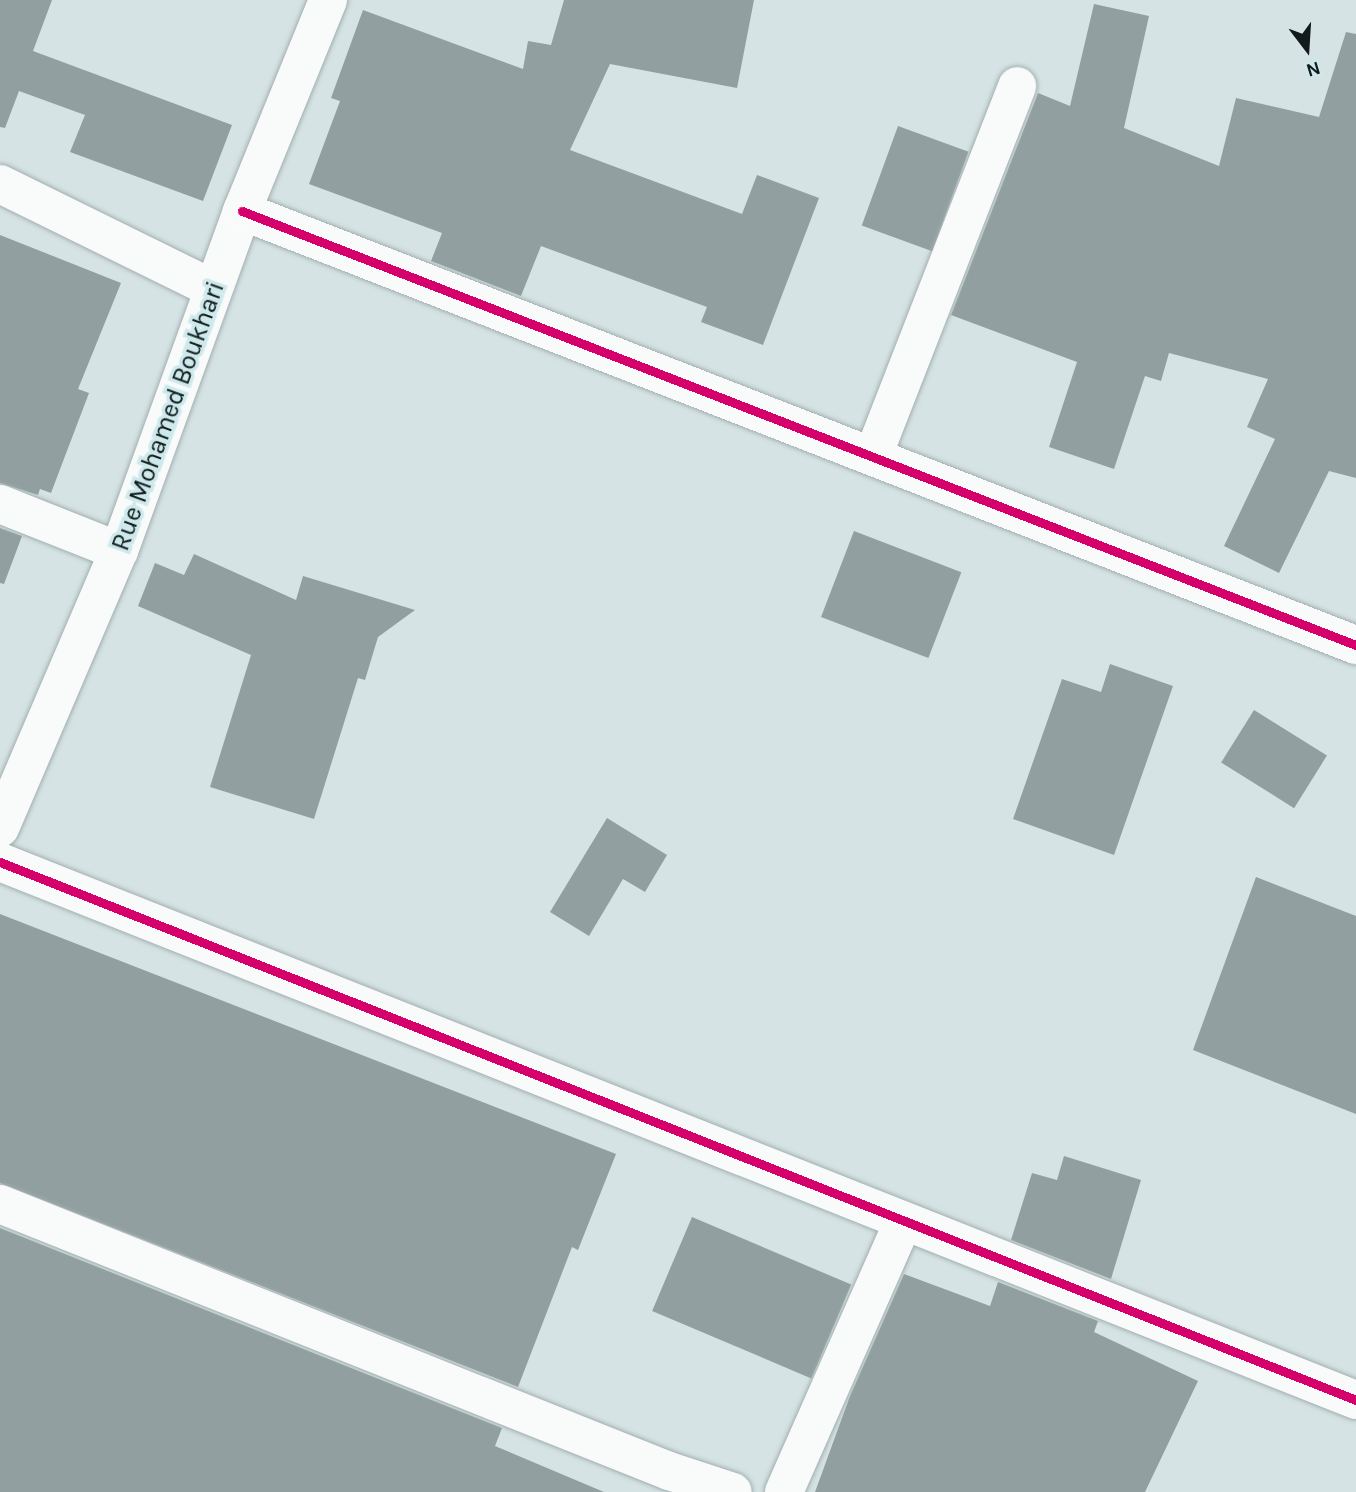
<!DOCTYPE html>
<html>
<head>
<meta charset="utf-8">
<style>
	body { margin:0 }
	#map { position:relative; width:1356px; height:1492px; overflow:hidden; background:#d5e3e5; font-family:Karla,sans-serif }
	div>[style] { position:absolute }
	.building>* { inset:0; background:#919fa0; transform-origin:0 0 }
	.roads { filter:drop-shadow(0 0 2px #a3aeaf) drop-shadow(0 0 2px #a3aeaf) }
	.minor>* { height:38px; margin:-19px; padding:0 19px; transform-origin:19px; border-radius:19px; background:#f9fbfb }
	.cycleway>* { height:9px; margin:-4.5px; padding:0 4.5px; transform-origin:4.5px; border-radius:4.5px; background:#d6006c }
	span { translate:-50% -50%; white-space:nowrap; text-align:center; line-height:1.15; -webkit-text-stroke:7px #cee9ec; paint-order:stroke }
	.street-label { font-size:26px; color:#111b1c }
	.north { position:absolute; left:1272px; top:14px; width:70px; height:70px; -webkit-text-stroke:5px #cee9ec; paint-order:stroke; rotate:163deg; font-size:19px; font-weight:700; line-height:28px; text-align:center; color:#111b1c }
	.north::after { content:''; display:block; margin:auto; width:24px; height:32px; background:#111b1c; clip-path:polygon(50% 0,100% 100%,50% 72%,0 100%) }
</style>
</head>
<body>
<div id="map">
	<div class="building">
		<i style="clip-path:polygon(0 0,52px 0,33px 51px,232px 125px,203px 201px,70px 152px,85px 115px,19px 91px,5px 128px,0 127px)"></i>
		<i style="clip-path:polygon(564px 0,754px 0,737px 88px,610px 64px,570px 150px,742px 214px,757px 175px,819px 198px,763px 345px,701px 322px,707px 307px,541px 246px,521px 296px,431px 261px,442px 233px,309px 184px,340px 101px,331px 98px,363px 10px,523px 69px,528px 41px,551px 45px)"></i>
		<i style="clip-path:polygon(1094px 4px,1149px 16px,1124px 128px,1219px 166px,1236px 98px,1319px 117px,1346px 32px,1356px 34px,1356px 478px,1329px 471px,1279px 573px,1224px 546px,1275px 439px,1247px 427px,1268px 379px,1169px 353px,1161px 381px,1145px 376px,1114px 469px,1049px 447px,1077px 362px,951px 315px,1038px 93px,1070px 106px)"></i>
		<i style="left:898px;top:126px;width:75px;height:106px;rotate:20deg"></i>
		<i style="clip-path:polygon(0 235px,121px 283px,78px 389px,89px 393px,51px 493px,40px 489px,38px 495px,0 483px)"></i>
		<i style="clip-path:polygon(0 528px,22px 536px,4px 584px,0 583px)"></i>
		<i style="left:854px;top:531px;width:115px;height:92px;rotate:21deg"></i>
		<i style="clip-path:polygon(194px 554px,296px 600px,303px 576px,415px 610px,378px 637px,365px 680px,358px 678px,314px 819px,210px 787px,251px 655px,138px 606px,155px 563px,184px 575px)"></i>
		<i style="clip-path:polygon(1110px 664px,1173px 686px,1114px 855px,1013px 819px,1062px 679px,1101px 692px)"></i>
		<i style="left:1254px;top:710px;width:86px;height:62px;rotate:32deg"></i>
		<i style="clip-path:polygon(607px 818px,667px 855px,645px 892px,623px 879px,589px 936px,550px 912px)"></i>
		<i style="clip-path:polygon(1256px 877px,1356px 916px,1356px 1114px,1193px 1050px)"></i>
		<i style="clip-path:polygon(0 914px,616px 1154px,578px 1250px,572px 1247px,518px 1387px,0 1183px)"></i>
		<i style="clip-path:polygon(1064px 1156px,1141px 1180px,1111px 1279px,1011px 1240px,1032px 1173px,1057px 1180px)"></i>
		<i style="left:692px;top:1217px;width:173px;height:102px;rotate:23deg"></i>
		<i style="clip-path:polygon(0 1228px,502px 1428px,495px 1446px,604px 1492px,0 1492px)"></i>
		<i style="clip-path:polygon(904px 1274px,990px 1306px,998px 1282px,1098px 1321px,1094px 1332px,1198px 1381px,1145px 1492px,815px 1492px,850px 1396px)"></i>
	</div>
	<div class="roads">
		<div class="minor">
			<i style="left:0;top:184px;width:237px;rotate:26.2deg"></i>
			<i style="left:242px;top:211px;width:1196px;rotate:21.29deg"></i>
			<i style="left:873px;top:456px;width:397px;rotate:-68.7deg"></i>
			<i style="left:0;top:504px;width:128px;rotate:21.6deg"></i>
			<i style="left:0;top:828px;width:301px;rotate:-66.8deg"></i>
			<i style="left:119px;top:551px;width:362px;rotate:-70.1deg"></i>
			<i style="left:242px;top:211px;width:228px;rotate:-67.8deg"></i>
			<i style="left:0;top:862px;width:1459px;rotate:21.64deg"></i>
			<i style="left:0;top:1204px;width:720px;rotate:21.76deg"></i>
			<i style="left:669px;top:1471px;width:67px;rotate:18.2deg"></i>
			<i style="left:784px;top:1492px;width:295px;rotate:-66.2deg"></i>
		</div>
	</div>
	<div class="cycleway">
		<i style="left:242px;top:211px;width:1196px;rotate:21.29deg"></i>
		<i style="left:0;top:862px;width:1459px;rotate:21.64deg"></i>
	</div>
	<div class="street-label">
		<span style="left:168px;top:416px;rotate:-70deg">Rue Mohamed Boukhari</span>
	</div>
	<div class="north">N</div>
</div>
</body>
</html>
